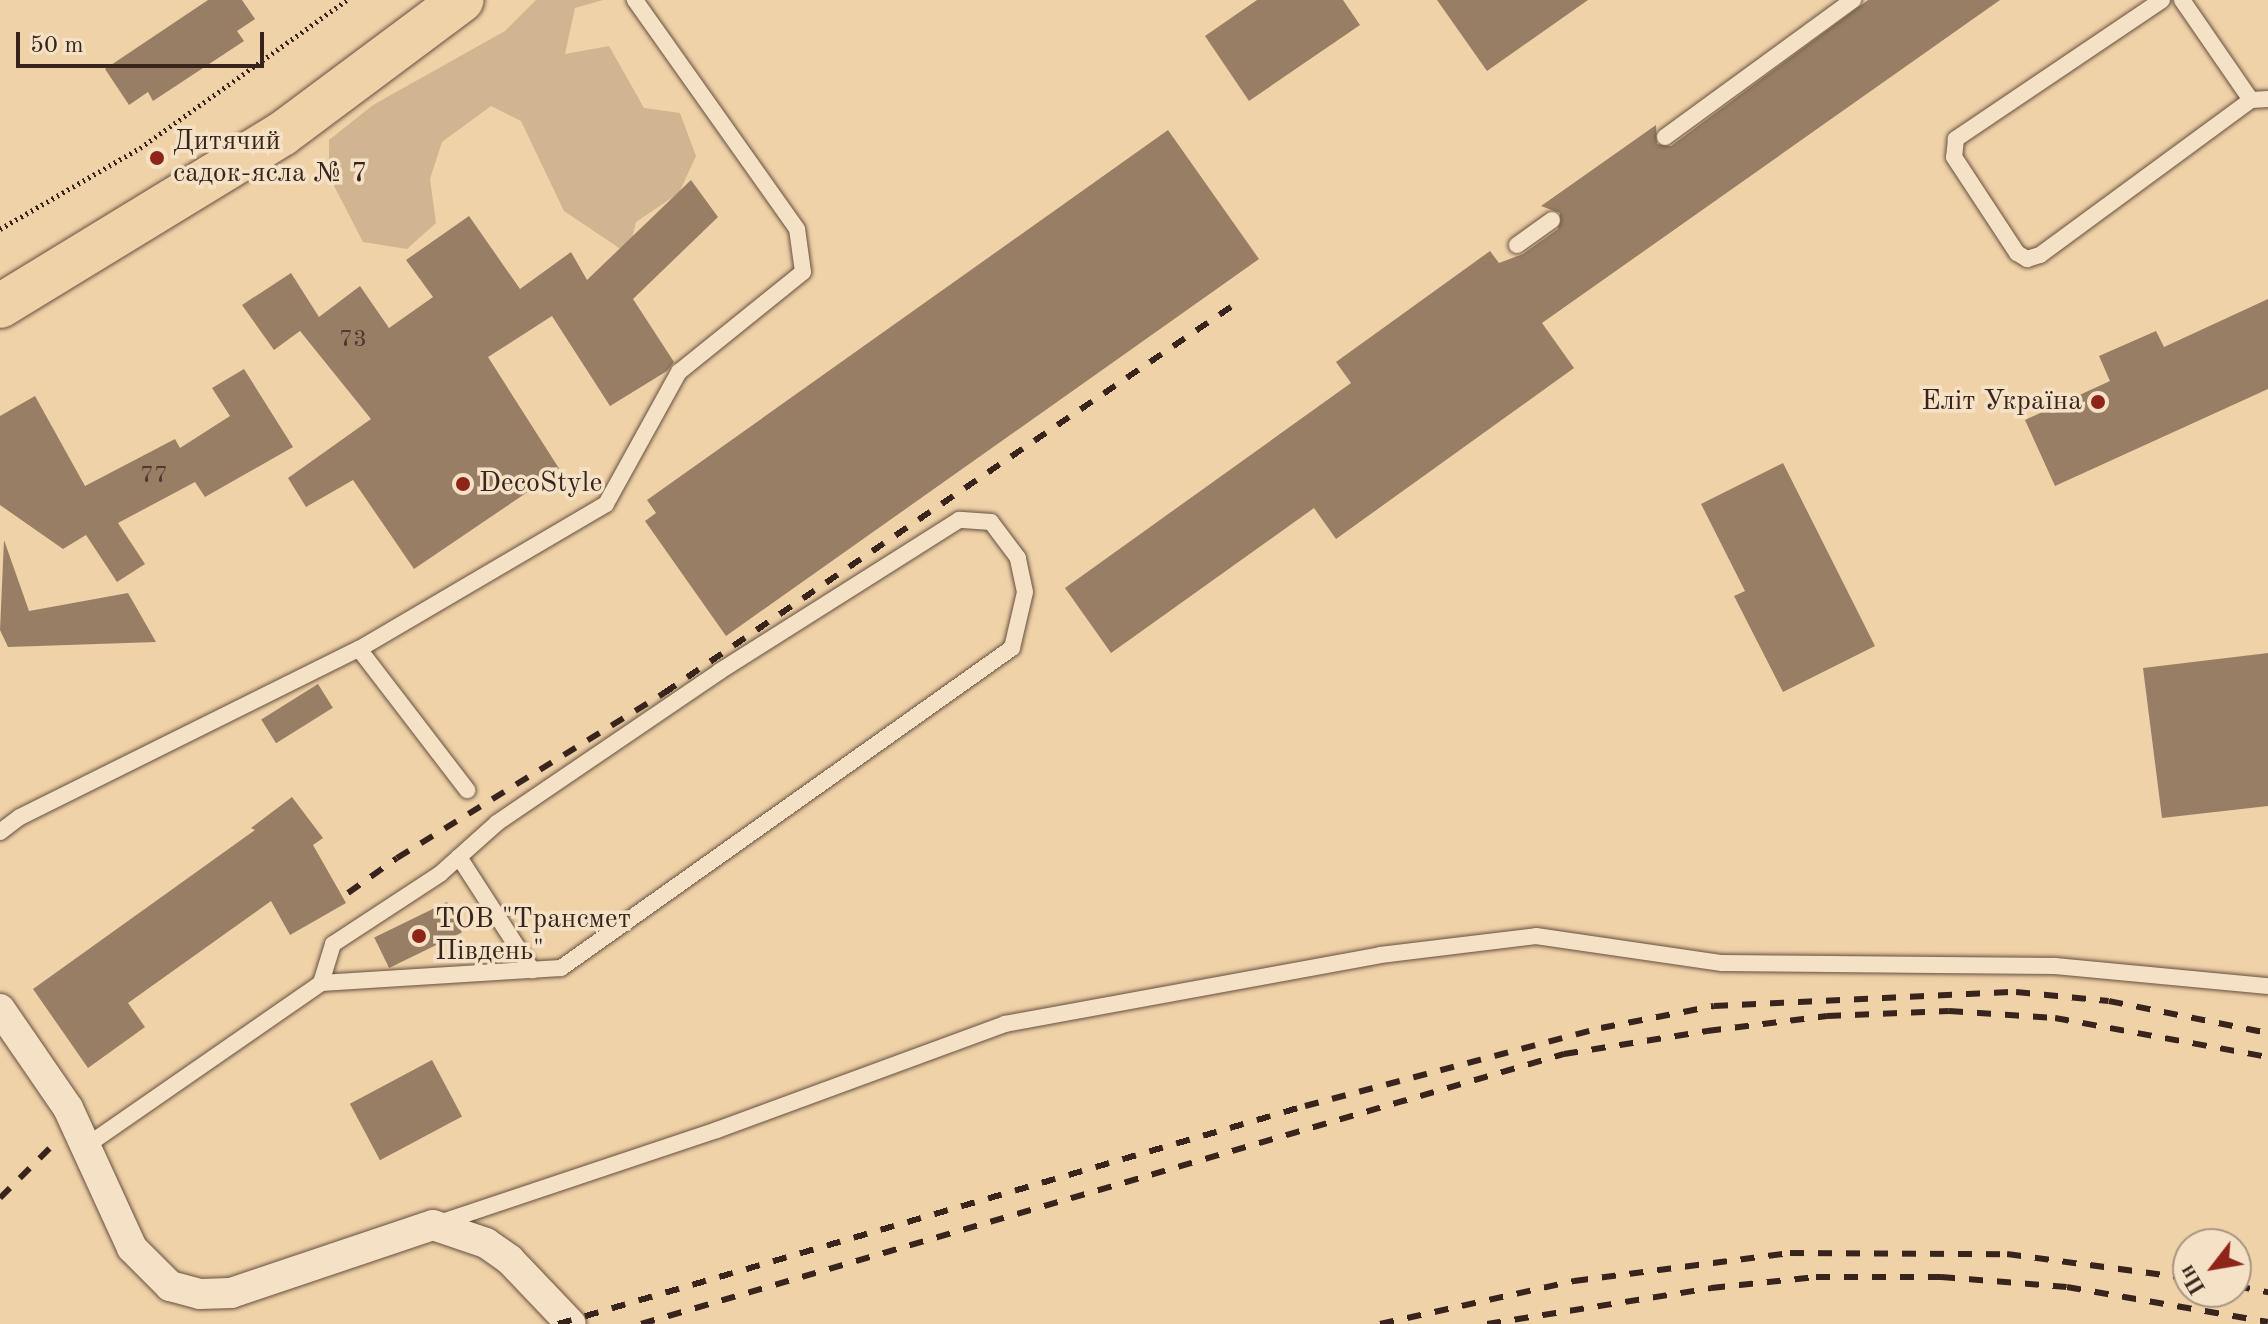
<!DOCTYPE html>
<html>
<head>
<meta charset="utf-8">
<style>
	body { margin:0 }
	#map { position:relative; width:2268px; height:1324px; overflow:hidden; background:#f0d2a8; font-family:"Old Standard TT",serif }
	div>[style] { position:absolute }
	.green>* { inset:0; background:#d1b490 }
	.building>* { inset:0; background:#987e65; transform-origin:0 0 }
	.path>* { height:5px; margin-top:-2.5px; transform-origin:0; background:repeating-linear-gradient(90deg,#38241d 0 2px,transparent 0 6px) }
	.roads { filter:drop-shadow(0 0 2px #665040) drop-shadow(0 0 2px #665040) }
	.lane>* { height:16px; margin:-8px; padding:0 8px; transform-origin:8px; border-radius:8px; background:#f5e2c6 }
	.street>* { height:30px; margin:-15px; padding:0 15px; transform-origin:15px; border-radius:15px; background:#f5e2c6 }
	.primary>* { height:44px; margin:-22px; padding:0 22px; transform-origin:22px; border-radius:22px; background:#f0d2a8 }
	.rail>* { height:6px; margin-top:-3px; transform-origin:0; background:repeating-linear-gradient(90deg,#38241d 0 14px,transparent 0 28px) }
	.dots>* { width:22px; height:22px; translate:-50% -50%; box-sizing:border-box; border:4px solid #f5e2c6; border-radius:50% }
	span { translate:-50% -50%; white-space:nowrap; text-align:center; line-height:1.15; -webkit-text-stroke:7px #f5e2c6; paint-order:stroke }
	.number-label { font-size:24px; color:#503a2f }
	.number-label span { -webkit-text-stroke-width:0 }
	.poi-label { font-size:28px; color:#38241d }
	.left { translate:0 -50%; text-align:left }
	.right { translate:-100% -50%; text-align:right }
	.north { position:absolute; left:2172px; top:1228px; width:80px; height:80px; box-sizing:border-box; background:#f5e2c6; border:2px solid #a99682; border-radius:50%; rotate:239deg; font-size:22px; font-weight:700; line-height:32px; text-align:center; color:#38241d }
	.north::after { content:''; display:block; margin:auto; width:28px; height:36px; background:#8f2418; clip-path:polygon(50% 0,100% 100%,50% 72%,0 100%) }
	.scale { position:absolute; left:16px; top:32px; width:248px; height:36px; box-sizing:border-box; border:4px solid #38241d; border-top:0; padding-left:10px; font-size:24px; line-height:28px; white-space:nowrap; color:#38241d; -webkit-text-stroke:6px #f5e2c6; paint-order:stroke }
</style>
</head>
<body>
<div id="map">
	<div class="green">
		<i style="clip-path:polygon(536px 0,603px 0,575px 8px,565px 54px,609px 46px,644px 108px,680px 113px,696px 156px,679px 193px,636px 222px,628px 254px,564px 211px,521px 121px,491px 106px,442px 142px,430px 179px,436px 223px,407px 249px,363px 242px,329px 176px,329px 140px,373px 105px,505px 31px)"></i>
	</div>
	<div class="building">
		<i style="clip-path:polygon(208px 0,242px 0,255px 19px,237px 31px,244px 41px,153px 101px,148px 92px,129px 105px,105px 69px)"></i>
		<i style="clip-path:polygon(1257px 0,1343px 0,1360px 25px,1249px 101px,1205px 36px)"></i>
		<i style="clip-path:polygon(1437px 0,1588px 0,1487px 71px)"></i>
		<i style="clip-path:polygon(1868px 0,2000px 0,1542px 323px,1574px 368px,1336px 539px,1314px 508px,1111px 653px,1065px 588px,1351px 383px,1336px 362px,1490px 251px,1499px 263px,1523px 254px,1558px 229px,1560px 213px,1541px 206px,1656px 125px,1657px 144px,1671px 146px)"></i>
		<i style="clip-path:polygon(1168px 130px,1259px 259px,726px 636px,645px 521px,656px 513px,647px 500px)"></i>
		<i style="clip-path:polygon(691px 180px,718px 217px,633px 299px,674px 362px,667px 371px,610px 406px,552px 316px,488px 357px,560px 470px,414px 569px,353px 480px,306px 507px,288px 478px,371px 419px,300px 331px,304px 328px,274px 350px,242px 305px,291px 273px,319px 317px,360px 286px,389px 328px,433px 297px,406px 260px,469px 216px,520px 289px,571px 252px,587px 280px)"></i>
		<i style="clip-path:polygon(2268px 299px,2268px 389px,2055px 486px,2025px 420px,2110px 381px,2099px 356px,2156px 331px,2164px 347px)"></i>
		<i style="clip-path:polygon(244px 369px,293px 447px,205px 497px,195px 482px,118px 523px,145px 564px,117px 582px,86px 535px,63px 549px,0 505px,0 416px,35px 396px,85px 486px,175px 439px,180px 448px,230px 416px,212px 388px)"></i>
		<i style="clip-path:polygon(1783px 463px,1875px 646px,1783px 692px,1734px 596px,1745px 591px,1701px 504px)"></i>
		<i style="clip-path:polygon(4px 540px,29px 611px,128px 593px,156px 642px,8px 647px,0 630px)"></i>
		<i style="clip-path:polygon(2268px 653px,2268px 806px,2162px 818px,2143px 668px)"></i>
		<i style="left:318px;top:684px;width:28px;height:67px;rotate:58deg"></i>
		<i style="clip-path:polygon(292px 797px,323px 838px,313px 845px,346px 903px,290px 935px,271px 901px,128px 1003px,145px 1027px,88px 1068px,33px 989px,255px 830px,251px 828px)"></i>
		<i style="left:447px;top:902px;width:34px;height:81px;rotate:64deg"></i>
		<i style="left:432px;top:1060px;width:64px;height:93px;rotate:62deg"></i>
	</div>
	<div class="path">
		<i style="left:0;top:229px;width:162px;rotate:-30.1deg"></i>
		<i style="left:140px;top:148px;width:254px;rotate:-35.6deg"></i>
	</div>
	<div class="roads">
		<div class="lane">
			<i style="left:2162px;top:0;width:249px;rotate:146deg"></i>
			<i style="left:1956px;top:139px;width:18px;rotate:96deg"></i>
			<i style="left:1954px;top:157px;width:115px;rotate:56.7deg"></i>
			<i style="left:2017px;top:253px;width:12px;rotate:31deg"></i>
			<i style="left:2027px;top:259px;width:14px;rotate:-17deg"></i>
			<i style="left:2040px;top:255px;width:262px;rotate:-36.3deg"></i>
			<i style="left:2251px;top:100px;width:17px;rotate:-3deg"></i>
			<i style="left:2182px;top:0;width:121px;rotate:55.4deg"></i>
			<i style="left:1665px;top:137px;width:233px;rotate:-36.1deg"></i>
			<i style="left:1517px;top:245px;width:43px;rotate:-35.5deg"></i>
			<i style="left:359px;top:649px;width:178px;rotate:52.5deg"></i>
			<i style="left:0;top:832px;width:25px;rotate:-37deg"></i>
			<i style="left:20px;top:817px;width:378px;rotate:-26.4deg"></i>
			<i style="left:359px;top:649px;width:286px;rotate:-30.4deg"></i>
			<i style="left:606px;top:504px;width:151px;rotate:-61.1deg"></i>
			<i style="left:679px;top:372px;width:159px;rotate:-38.9deg"></i>
			<i style="left:803px;top:272px;width:43px;rotate:-97.9deg"></i>
			<i style="left:797px;top:229px;width:281px;rotate:-125.3deg"></i>
			<i style="left:459px;top:857px;width:135px;rotate:57.1deg"></i>
			<i style="left:86px;top:1146px;width:286px;rotate:-34.7deg"></i>
			<i style="left:321px;top:983px;width:240px;rotate:-3.6deg"></i>
			<i style="left:561px;top:968px;width:553px;rotate:-35.36deg"></i>
			<i style="left:1012px;top:648px;width:57px;rotate:-76.9deg"></i>
			<i style="left:1025px;top:592px;width:35px;rotate:-102deg"></i>
			<i style="left:1018px;top:558px;width:45px;rotate:-126.9deg"></i>
			<i style="left:991px;top:522px;width:32px;rotate:-176deg"></i>
			<i style="left:959px;top:520px;width:284px;rotate:147.7deg"></i>
			<i style="left:719px;top:672px;width:268px;rotate:145.8deg"></i>
			<i style="left:497px;top:823px;width:76px;rotate:138.2deg"></i>
			<i style="left:440px;top:874px;width:128px;rotate:146.8deg"></i>
			<i style="left:333px;top:944px;width:41px;rotate:107.1deg"></i>
			<i style="left:439px;top:1223px;width:293px;rotate:-18.5deg"></i>
			<i style="left:717px;top:1130px;width:307px;rotate:-20.2deg"></i>
			<i style="left:1005px;top:1024px;width:381px;rotate:-10.4deg"></i>
			<i style="left:1380px;top:955px;width:157px;rotate:-6.9deg"></i>
			<i style="left:1536px;top:936px;width:188px;rotate:8.3deg"></i>
			<i style="left:1722px;top:963px;width:333px;rotate:0.5deg"></i>
			<i style="left:2055px;top:966px;width:214px;rotate:5.4deg"></i>
		</div>
		<div class="street">
			<i style="left:0;top:1009px;width:120px;rotate:55.5deg"></i>
			<i style="left:68px;top:1108px;width:154px;rotate:65.4deg"></i>
			<i style="left:132px;top:1248px;width:54px;rotate:45deg"></i>
			<i style="left:170px;top:1286px;width:31px;rotate:15deg"></i>
			<i style="left:200px;top:1294px;width:31px;rotate:-2deg"></i>
			<i style="left:231px;top:1293px;width:213px;rotate:-18.6deg"></i>
			<i style="left:433px;top:1225px;width:56px;rotate:18.8deg"></i>
			<i style="left:486px;top:1243px;width:29px;rotate:35deg"></i>
			<i style="left:510px;top:1260px;width:88px;rotate:46.4deg"></i>
		</div>
		<div class="primary">
			<i style="left:0;top:306px;width:330px;rotate:-31.4deg"></i>
			<i style="left:282px;top:134px;width:224px;rotate:-36.7deg"></i>
		</div>
	</div>
	<div class="rail">
		<i style="left:348px;top:893px;width:60px;rotate:-35.5deg"></i>
		<i style="left:397px;top:858px;width:314px;rotate:-31.7deg"></i>
		<i style="left:664px;top:693px;width:695px;rotate:-34.26deg"></i>
		<i style="left:0;top:1198px;width:75px;rotate:-45deg"></i>
		<i style="left:2236px;top:1286px;width:33px;rotate:11deg"></i>
		<i style="left:558px;top:1324px;width:778px;rotate:-16.27deg"></i>
		<i style="left:1305px;top:1106px;width:306px;rotate:-14.8deg"></i>
		<i style="left:1601px;top:1028px;width:115px;rotate:-11deg"></i>
		<i style="left:1714px;top:1006px;width:302px;rotate:-2.7deg"></i>
		<i style="left:2016px;top:992px;width:93px;rotate:5.5deg"></i>
		<i style="left:2109px;top:1001px;width:162px;rotate:11.4deg"></i>
		<i style="left:641px;top:1324px;width:962px;rotate:-16.31deg"></i>
		<i style="left:1564px;top:1054px;width:145px;rotate:-9.1deg"></i>
		<i style="left:1707px;top:1031px;width:121px;rotate:-7.1deg"></i>
		<i style="left:1827px;top:1016px;width:122px;rotate:-2.3deg"></i>
		<i style="left:1949px;top:1011px;width:106px;rotate:3.8deg"></i>
		<i style="left:2055px;top:1018px;width:217px;rotate:10.4deg"></i>
		<i style="left:1380px;top:1324px;width:199px;rotate:-12.5deg"></i>
		<i style="left:1574px;top:1281px;width:218px;rotate:-7.4deg"></i>
		<i style="left:1790px;top:1253px;width:217px;rotate:0.3deg"></i>
		<i style="left:2007px;top:1254px;width:183px;rotate:7.6deg"></i>
		<i style="left:1487px;top:1324px;width:227px;rotate:-9.1deg"></i>
		<i style="left:1711px;top:1288px;width:106px;rotate:-6deg"></i>
		<i style="left:1816px;top:1277px;width:125px"></i>
		<i style="left:1941px;top:1277px;width:126px;rotate:4.5deg"></i>
		<i style="left:2067px;top:1287px;width:204px;rotate:9.9deg"></i>
	</div>
	<div class="dots">
		<i style="left:157px;top:158px;background:#8f2418"></i>
		<i style="left:2098px;top:402px;background:#8f2418"></i>
		<i style="left:463px;top:484px;background:#8f2418"></i>
		<i style="left:419px;top:936px;background:#8f2418"></i>
	</div>
	<div class="number-label">
		<span style="left:353px;top:341px">73</span>
		<span style="left:154px;top:477px">77</span>
	</div>
	<div class="poi-label">
		<span class="left" style="left:173px;top:158px">Дитячий<br>садок-ясла № 7</span>
		<span class="right" style="left:2082px;top:402px">Еліт Україна</span>
		<span class="left" style="left:479px;top:484px">DecoStyle</span>
		<span class="left" style="left:435px;top:936px">ТОВ "Трансмет<br>Південь"</span>
	</div>
	<div class="north">Пн</div>
	<div class="scale">50 m</div>
</div>
</body>
</html>
